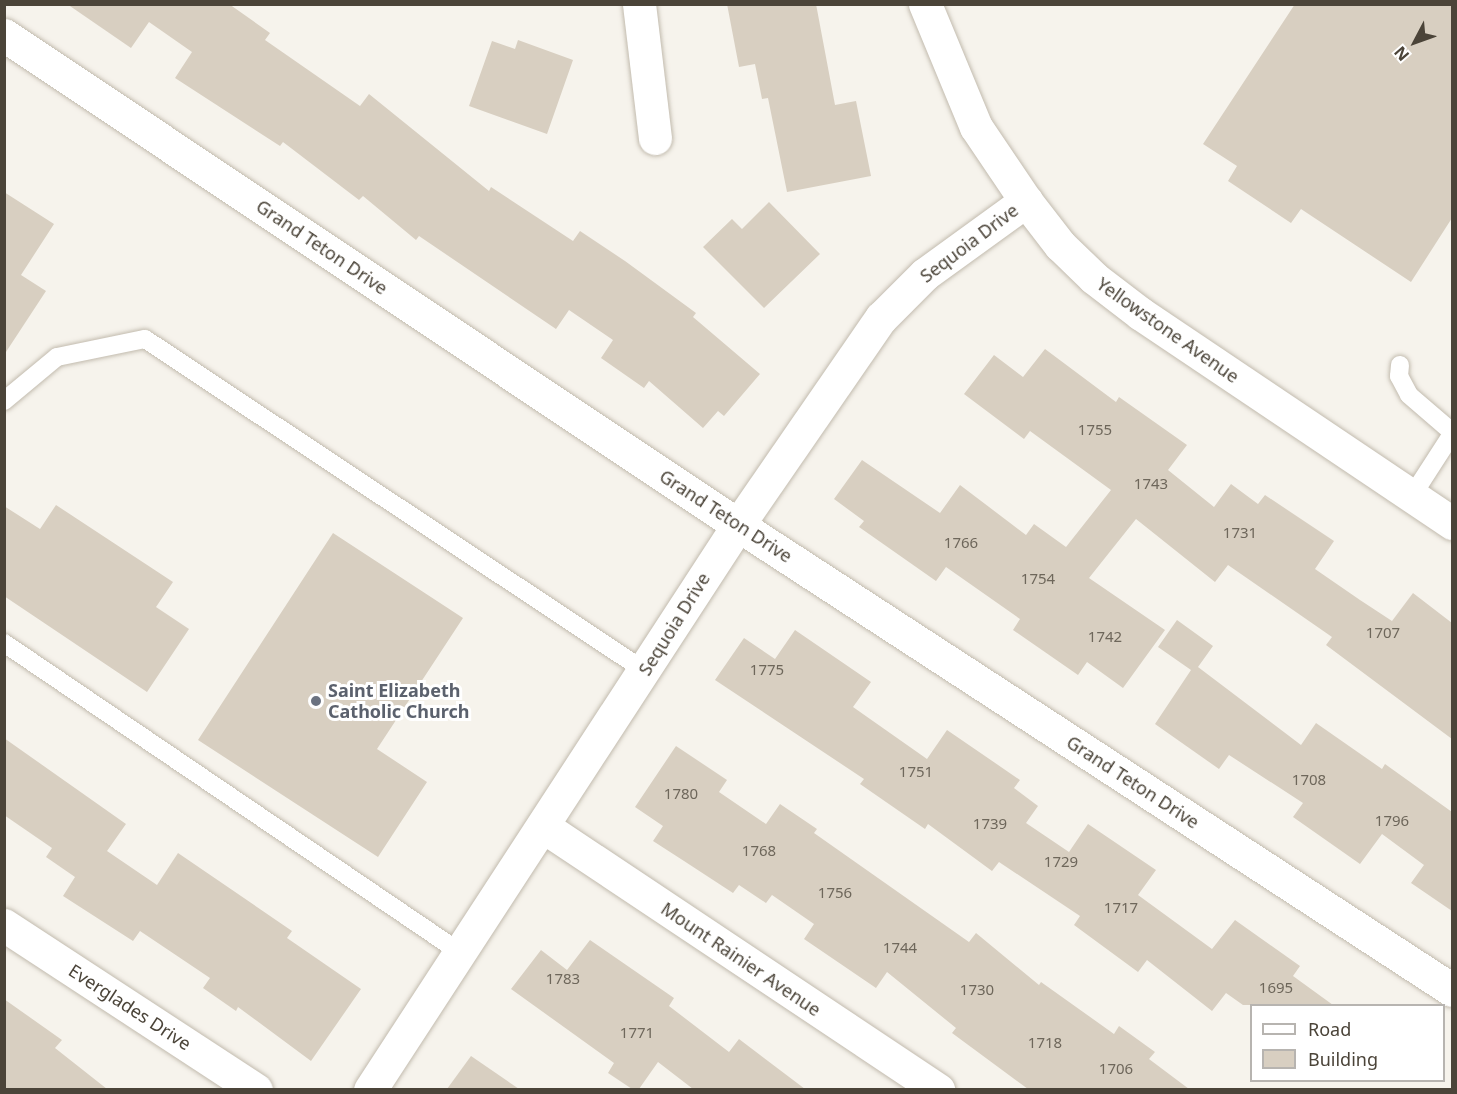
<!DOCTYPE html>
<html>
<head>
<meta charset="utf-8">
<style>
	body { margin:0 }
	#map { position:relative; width:1457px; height:1094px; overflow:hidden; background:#f6f3ec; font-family:"Noto Sans",sans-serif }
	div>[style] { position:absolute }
	.building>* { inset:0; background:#d8cfc1 }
	.roads { filter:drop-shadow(0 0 2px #c2bbae) drop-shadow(0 0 2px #c2bbae) }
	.service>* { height:18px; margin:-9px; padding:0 9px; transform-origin:9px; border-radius:9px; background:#fff }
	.minor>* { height:33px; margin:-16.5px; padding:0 16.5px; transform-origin:16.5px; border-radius:16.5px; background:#fff }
	.dots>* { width:16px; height:16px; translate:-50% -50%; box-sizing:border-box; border:3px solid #fff; border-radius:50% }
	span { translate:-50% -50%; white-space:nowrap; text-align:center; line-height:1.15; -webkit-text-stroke:6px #fff; paint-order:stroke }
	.number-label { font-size:15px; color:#6e675b }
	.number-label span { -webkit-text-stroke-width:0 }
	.street-label { font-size:18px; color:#4b4439 }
	.worship-label { font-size:18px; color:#5b616d; font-weight:700 }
	.left { translate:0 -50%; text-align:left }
	.frame { position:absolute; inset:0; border:6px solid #4b4439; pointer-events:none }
	.legend { position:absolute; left:1250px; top:1004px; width:195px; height:78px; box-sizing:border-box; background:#fff; border:2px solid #b7b4b0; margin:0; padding:8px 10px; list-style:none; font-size:18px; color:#4b4439 }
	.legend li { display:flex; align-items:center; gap:12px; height:30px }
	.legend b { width:30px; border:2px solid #b7b4b0 }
	.north { position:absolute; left:1385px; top:12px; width:60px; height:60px; -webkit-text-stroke:4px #fff; paint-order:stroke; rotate:229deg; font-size:16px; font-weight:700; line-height:24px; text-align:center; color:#4b4439 }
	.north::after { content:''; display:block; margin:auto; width:21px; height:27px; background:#4b4439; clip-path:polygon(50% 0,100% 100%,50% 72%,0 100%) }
</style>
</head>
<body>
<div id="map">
	<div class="building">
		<i style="clip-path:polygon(67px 4px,229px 4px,270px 33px,265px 40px,360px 106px,369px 94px,489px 191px,491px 187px,573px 241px,580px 231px,625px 261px,696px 313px,693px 317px,760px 374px,724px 416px,718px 411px,703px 428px,649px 381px,644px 388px,601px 358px,613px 340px,569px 310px,556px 329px,419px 236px,416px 240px,363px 196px,359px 200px,283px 142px,280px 146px,175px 78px,192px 52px,149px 22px,131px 48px)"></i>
		<i style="clip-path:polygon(727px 4px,816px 4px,835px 105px,856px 101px,871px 176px,787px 192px,768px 98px,762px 99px,755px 64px,739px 67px)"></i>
		<i style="clip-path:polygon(1295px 4px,1452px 4px,1452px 218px,1411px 282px,1301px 209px,1291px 223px,1228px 181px,1237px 166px,1203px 144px)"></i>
		<i style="clip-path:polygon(518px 40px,573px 60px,547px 134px,469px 106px,492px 41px,515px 49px)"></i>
		<i style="clip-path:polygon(4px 192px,54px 224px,21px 275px,46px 291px,4px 355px)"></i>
		<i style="clip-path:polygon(769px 202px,820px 254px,764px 308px,703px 247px,732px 219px,742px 229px)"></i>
		<i style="clip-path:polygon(1045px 349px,1116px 402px,1119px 397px,1187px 445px,1168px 470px,1214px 507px,1231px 484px,1258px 504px,1265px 495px,1334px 541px,1315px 569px,1360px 600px,1392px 621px,1413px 593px,1452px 623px,1452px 739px,1326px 645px,1332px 637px,1228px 565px,1215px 582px,1136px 519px,1089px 578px,1165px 630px,1123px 688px,1087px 662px,1078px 675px,1013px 630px,1020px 619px,946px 567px,936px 581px,859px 527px,864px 521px,834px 499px,862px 460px,940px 513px,960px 485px,1026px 535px,1034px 524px,1066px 547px,1111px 490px,1030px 431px,1024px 439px,964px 394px,994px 355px,1023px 377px)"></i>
		<i style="clip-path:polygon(56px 505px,173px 582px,156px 607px,189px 629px,147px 692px,4px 596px,4px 506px,40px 529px)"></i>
		<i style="clip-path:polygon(333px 533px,463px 618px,377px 749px,427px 782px,378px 857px,198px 740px)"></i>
		<i style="clip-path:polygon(1177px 620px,1213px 646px,1198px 667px,1301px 745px,1316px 723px,1382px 769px,1385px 764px,1452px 812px,1452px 911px,1411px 883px,1424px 865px,1382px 834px,1360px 864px,1293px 817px,1303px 803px,1229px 755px,1219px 769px,1155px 724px,1191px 670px,1158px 647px)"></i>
		<i style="clip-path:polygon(795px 630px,871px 682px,853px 707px,927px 759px,947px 730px,1020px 780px,1014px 788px,1038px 806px,1026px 823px,1069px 852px,1088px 824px,1156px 870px,1138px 895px,1212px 949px,1235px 920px,1300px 966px,1293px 976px,1333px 1005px,1243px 1005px,1226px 993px,1212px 1011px,1147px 960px,1138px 972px,1074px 925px,1080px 916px,999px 862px,992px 871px,928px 824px,925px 829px,860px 784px,864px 779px,715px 680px,744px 638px,775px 659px)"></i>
		<i style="clip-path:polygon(4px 738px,126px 824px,107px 851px,157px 885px,178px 853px,292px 931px,287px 938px,361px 989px,311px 1061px,238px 1007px,236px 1011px,203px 988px,210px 978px,140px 931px,133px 941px,63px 896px,75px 877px,46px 857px,52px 848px,4px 815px)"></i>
		<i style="clip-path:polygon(676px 746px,727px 780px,719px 792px,766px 824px,780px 804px,817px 829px,814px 833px,969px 942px,976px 933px,1039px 985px,1041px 982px,1114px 1034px,1119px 1026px,1155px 1052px,1149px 1059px,1189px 1089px,1028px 1089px,952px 1033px,956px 1028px,887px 972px,876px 988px,804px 939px,814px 924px,772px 895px,766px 903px,739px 885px,733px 893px,684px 861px,653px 841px,663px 826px,635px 807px)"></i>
		<i style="clip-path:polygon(590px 940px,674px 998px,669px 1006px,729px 1052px,739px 1039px,805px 1089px,693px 1089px,658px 1062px,639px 1089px,632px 1089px,608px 1073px,614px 1063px,511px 989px,541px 950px,567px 970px)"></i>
		<i style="clip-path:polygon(4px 999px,62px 1040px,55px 1048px,107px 1089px,4px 1089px)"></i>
		<i style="clip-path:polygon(471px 1056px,519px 1089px,447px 1089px)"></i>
	</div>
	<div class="roads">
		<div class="service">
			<i style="left:1400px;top:365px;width:11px;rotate:95deg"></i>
			<i style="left:1399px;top:376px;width:21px;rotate:62deg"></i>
			<i style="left:1409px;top:395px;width:57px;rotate:40.7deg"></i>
			<i style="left:4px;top:401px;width:69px;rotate:-39.7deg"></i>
			<i style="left:57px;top:357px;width:90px;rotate:-11.6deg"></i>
			<i style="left:145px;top:339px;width:600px;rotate:33.58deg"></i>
			<i style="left:1412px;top:496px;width:74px;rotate:-57.2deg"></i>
			<i style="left:4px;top:643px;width:552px;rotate:34.15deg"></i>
		</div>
		<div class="minor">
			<i style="left:639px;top:4px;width:135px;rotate:83.2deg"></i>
			<i style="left:925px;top:4px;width:133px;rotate:67.5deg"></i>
			<i style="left:976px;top:127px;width:89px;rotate:56deg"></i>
			<i style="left:1026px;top:201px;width:56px;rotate:52.3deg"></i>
			<i style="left:1060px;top:245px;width:47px;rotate:44.1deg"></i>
			<i style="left:1094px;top:278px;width:59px;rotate:37.5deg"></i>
			<i style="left:1141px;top:314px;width:375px;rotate:33.9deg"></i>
			<i style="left:4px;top:35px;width:883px;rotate:33.73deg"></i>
			<i style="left:738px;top:525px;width:852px;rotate:33.07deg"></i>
			<i style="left:544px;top:827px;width:474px;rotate:33.7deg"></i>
			<i style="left:4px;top:925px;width:301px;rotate:33.2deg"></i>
			<i style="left:370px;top:1090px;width:674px;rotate:-56.92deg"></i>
			<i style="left:738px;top:525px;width:252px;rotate:-55.4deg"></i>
			<i style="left:881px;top:318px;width:62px;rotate:-45deg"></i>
			<i style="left:925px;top:274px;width:125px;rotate:-35.9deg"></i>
		</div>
	</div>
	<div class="dots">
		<i style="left:316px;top:701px;background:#6b7280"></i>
	</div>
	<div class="number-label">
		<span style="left:1095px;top:430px">1755</span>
		<span style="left:1151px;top:484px">1743</span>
		<span style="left:1240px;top:533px">1731</span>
		<span style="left:961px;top:543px">1766</span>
		<span style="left:1038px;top:579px">1754</span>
		<span style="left:1383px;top:633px">1707</span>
		<span style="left:1105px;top:637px">1742</span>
		<span style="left:767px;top:670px">1775</span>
		<span style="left:916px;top:772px">1751</span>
		<span style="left:1309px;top:780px">1708</span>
		<span style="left:681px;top:794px">1780</span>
		<span style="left:1392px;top:821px">1796</span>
		<span style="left:990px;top:824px">1739</span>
		<span style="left:759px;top:851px">1768</span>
		<span style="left:1061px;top:862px">1729</span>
		<span style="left:835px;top:893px">1756</span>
		<span style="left:1121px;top:908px">1717</span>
		<span style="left:900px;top:948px">1744</span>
		<span style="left:563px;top:979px">1783</span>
		<span style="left:1276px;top:988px">1695</span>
		<span style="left:977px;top:990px">1730</span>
		<span style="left:637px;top:1033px">1771</span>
		<span style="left:1045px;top:1043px">1718</span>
		<span style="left:1116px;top:1069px">1706</span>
	</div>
	<div class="street-label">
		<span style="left:969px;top:243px;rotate:-37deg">Sequoia Drive</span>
		<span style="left:322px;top:247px;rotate:34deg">Grand Teton Drive</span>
		<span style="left:1168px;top:330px;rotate:35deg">Yellowstone Avenue</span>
		<span style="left:726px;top:516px;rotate:33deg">Grand Teton Drive</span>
		<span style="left:674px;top:624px;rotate:-58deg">Sequoia Drive</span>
		<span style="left:1133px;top:782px;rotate:33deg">Grand Teton Drive</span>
		<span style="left:741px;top:959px;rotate:34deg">Mount Rainier Avenue</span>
		<span style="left:130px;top:1007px;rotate:33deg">Everglades Drive</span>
	</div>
	<div class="worship-label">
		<span class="left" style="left:328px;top:701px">Saint Elizabeth<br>Catholic Church</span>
	</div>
	<div class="frame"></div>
	<ul class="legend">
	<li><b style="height:8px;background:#fff"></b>Road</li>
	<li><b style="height:16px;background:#d8cfc1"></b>Building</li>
	</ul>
	<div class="north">N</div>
</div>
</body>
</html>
